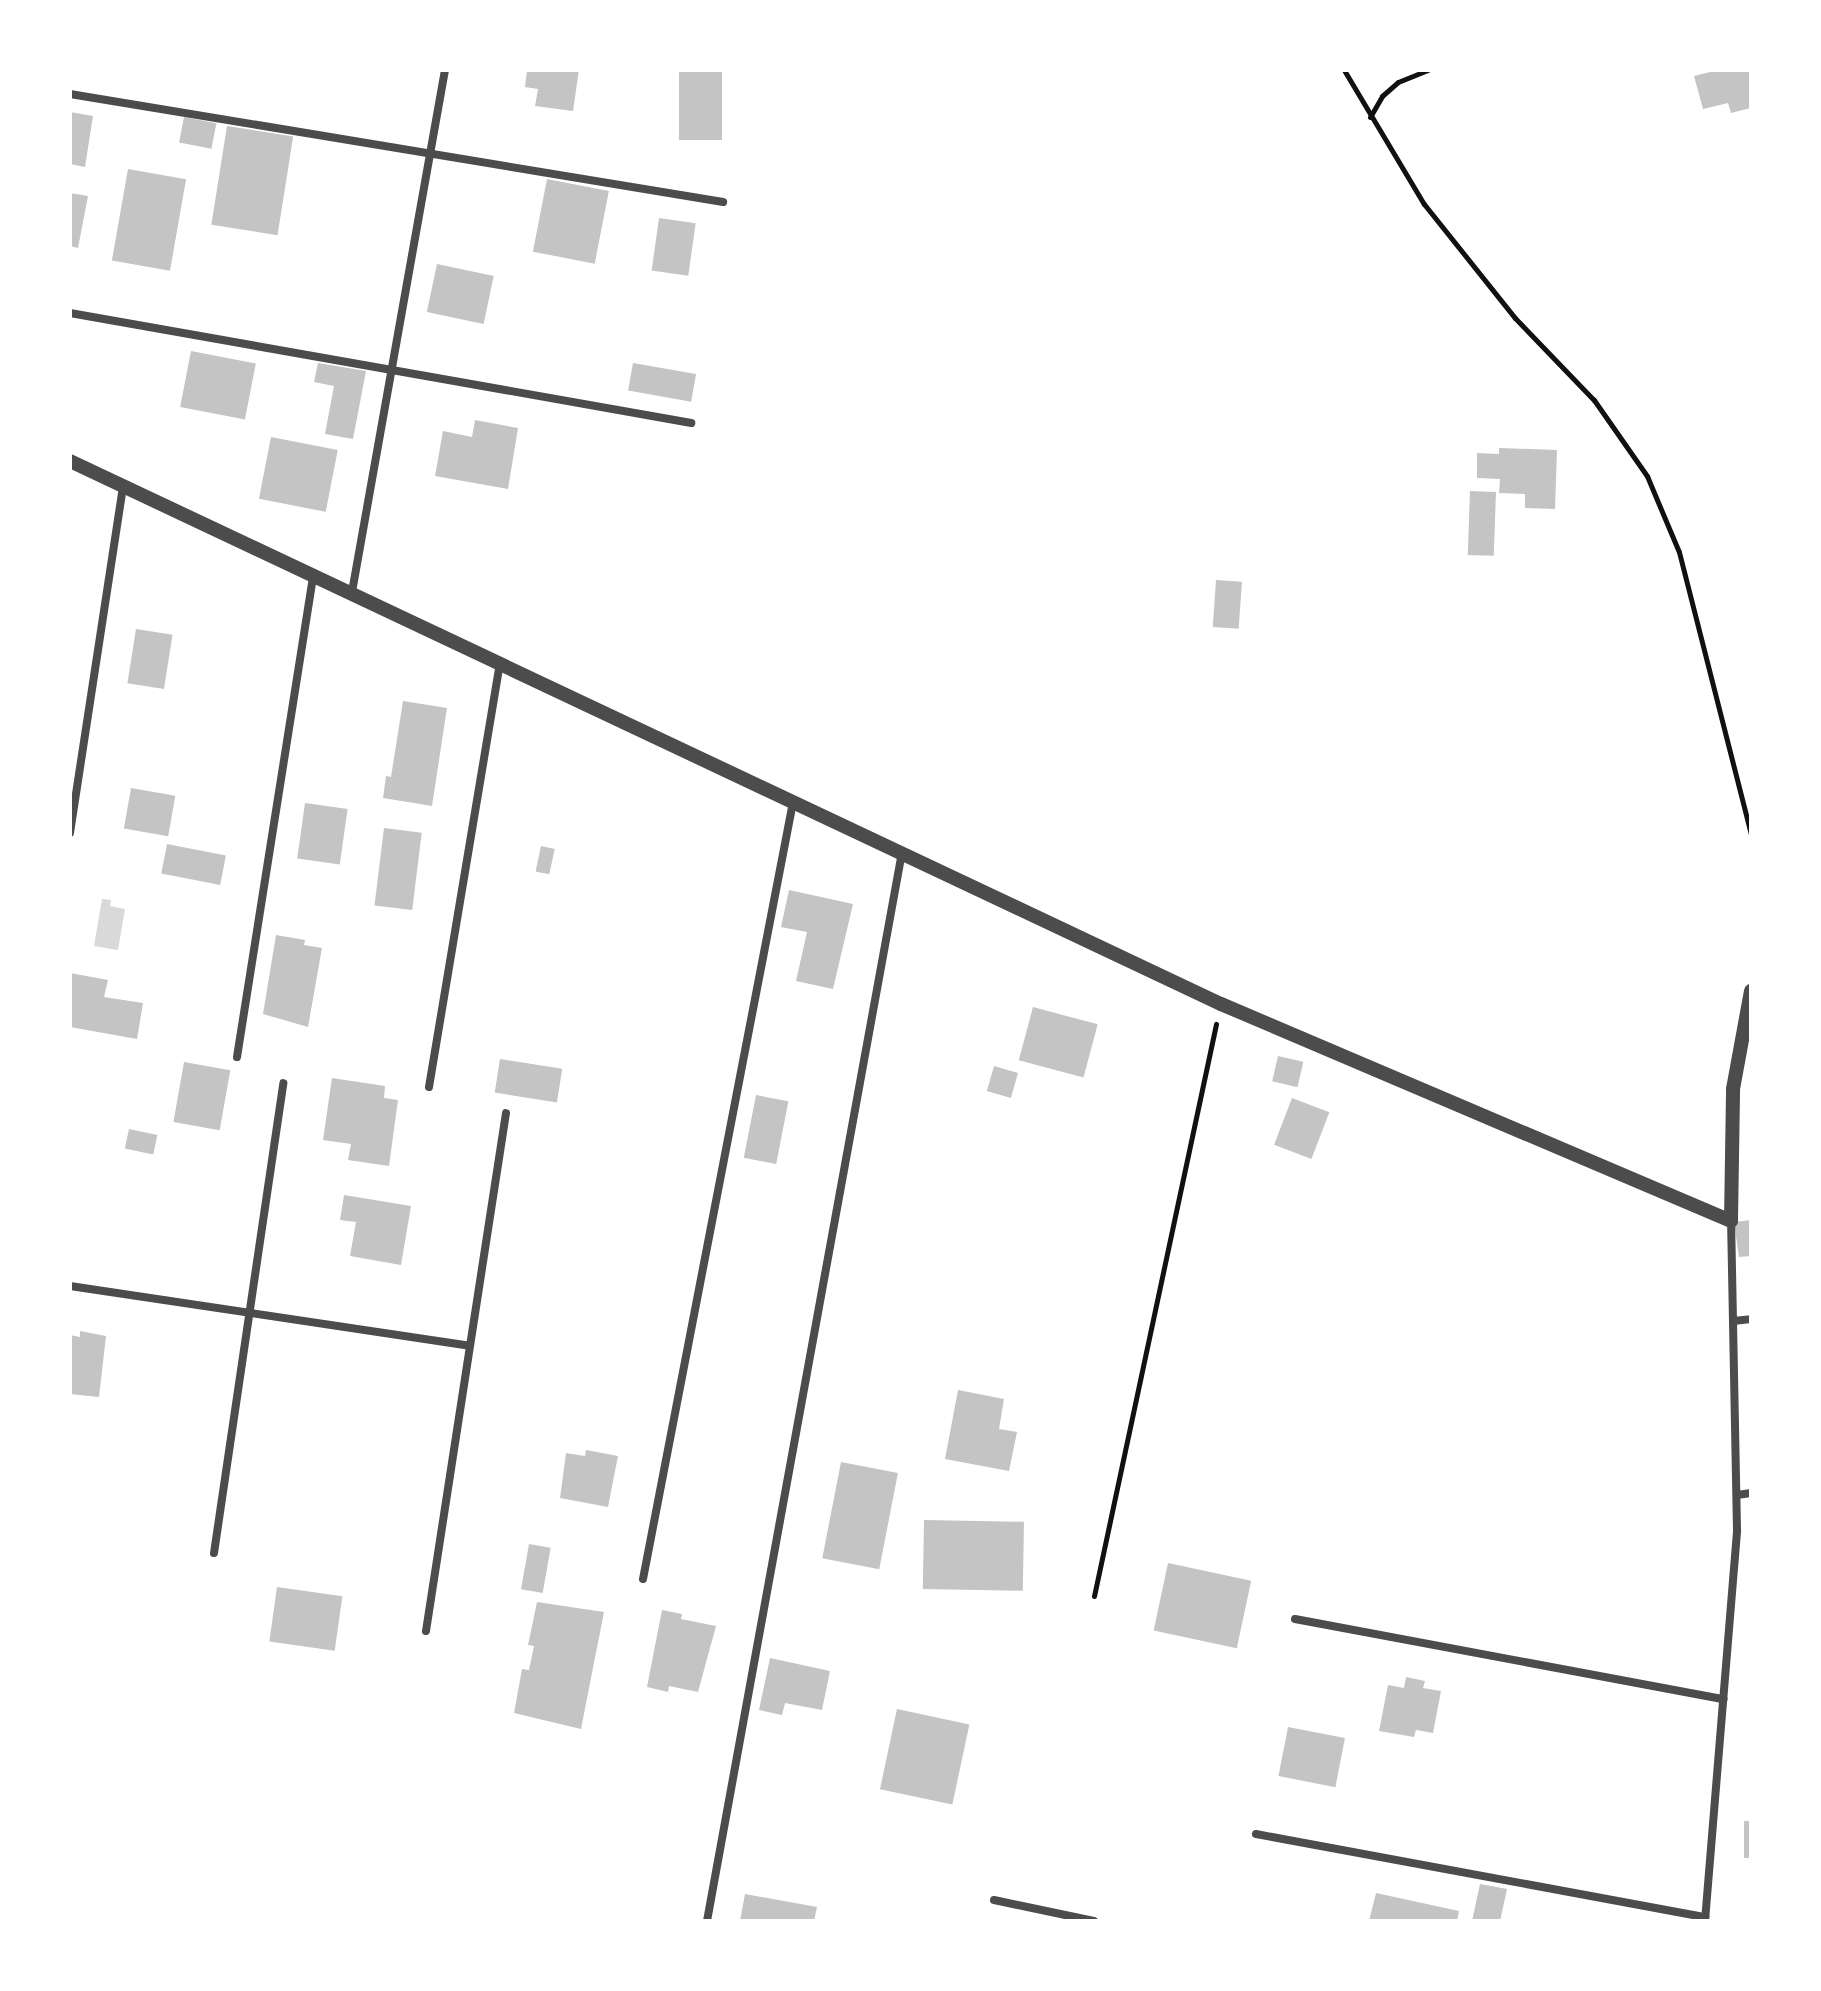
<!DOCTYPE html>
<html>
<head>
<meta charset="utf-8">
<style>
	body { margin:0 }
	#map { position:relative; width:1821px; height:1991px; overflow:hidden; background:#fff; font-family:"Asap Condensed",sans-serif }
	div>[style] { position:absolute }
	.water>* { inset:0; background:#d9d9d9 }
	.building>* { inset:0; background:#c4c4c4; transform-origin:0 0 }
	.path>* { height:5px; margin:-2.5px; padding:0 2.5px; transform-origin:2.5px; border-radius:2.5px; background:#111 }
	.minor>* { height:8px; margin:-4px; padding:0 4px; transform-origin:4px; border-radius:4px; background:#4c4c4c }
	.tertiary>* { height:14px; margin:-7px; padding:0 7px; transform-origin:7px; border-radius:7px; background:#4c4c4c }
	span { translate:-50% -50%; white-space:nowrap; text-align:center; line-height:1.15; -webkit-text-stroke:7px #fff; paint-order:stroke }
	.frame { position:absolute; inset:0; border:72px solid #fff; pointer-events:none }
</style>
</head>
<body>
<div id="map">
	<div class="water">
		<i style="clip-path:polygon(102px 899px,111px 900px,110px 906px,125px 909px,118px 950px,94px 946px)"></i>
	</div>
	<div class="building">
		<i style="clip-path:polygon(527px 70px,579px 70px,573px 111px,535px 106px,538px 89px,525px 87px)"></i>
		<i style="left:679px;top:70px;width:43px;height:70px"></i>
		<i style="clip-path:polygon(1718px 70px,1751px 70px,1751px 108px,1731px 113px,1728px 103px,1703px 109px,1694px 76px)"></i>
		<i style="clip-path:polygon(70px 112px,93px 116px,85px 167px,70px 164px)"></i>
		<i style="left:184px;top:117px;width:33px;height:26px;rotate:11deg"></i>
		<i style="left:227px;top:126px;width:67px;height:100px;rotate:9deg"></i>
		<i style="left:128px;top:169px;width:59px;height:93px;rotate:10deg"></i>
		<i style="left:547px;top:179px;width:63px;height:74px;rotate:11deg"></i>
		<i style="clip-path:polygon(70px 193px,88px 196px,78px 248px,70px 246px)"></i>
		<i style="left:659px;top:218px;width:37px;height:53px;rotate:8deg"></i>
		<i style="left:437px;top:264px;width:58px;height:49px;rotate:12deg"></i>
		<i style="left:191px;top:351px;width:66px;height:57px;rotate:11deg"></i>
		<i style="clip-path:polygon(318px 363px,366px 371px,353px 439px,325px 434px,334px 386px,314px 382px)"></i>
		<i style="left:633px;top:363px;width:64px;height:28px;rotate:10deg"></i>
		<i style="clip-path:polygon(475px 420px,518px 428px,508px 489px,435px 476px,443px 431px,472px 437px)"></i>
		<i style="left:271px;top:437px;width:68px;height:63px;rotate:11deg"></i>
		<i style="clip-path:polygon(1499px 448px,1557px 450px,1555px 509px,1525px 508px,1525px 494px,1499px 493px,1500px 479px,1477px 478px,1477px 453px,1499px 454px)"></i>
		<i style="left:1470px;top:491px;width:26px;height:64px;rotate:2deg"></i>
		<i style="left:1216px;top:580px;width:26px;height:47px;rotate:4deg"></i>
		<i style="left:136px;top:629px;width:37px;height:55px;rotate:9deg"></i>
		<i style="clip-path:polygon(403px 701px,447px 708px,432px 806px,383px 798px,386px 776px,391px 777px)"></i>
		<i style="left:131px;top:788px;width:45px;height:41px;rotate:10deg"></i>
		<i style="left:305px;top:803px;width:43px;height:56px;rotate:8deg"></i>
		<i style="left:384px;top:828px;width:38px;height:78px;rotate:7deg"></i>
		<i style="left:167px;top:844px;width:60px;height:30px;rotate:11deg"></i>
		<i style="left:541px;top:846px;width:14px;height:26px;rotate:12deg"></i>
		<i style="clip-path:polygon(789px 890px,853px 904px,833px 989px,796px 981px,807px 932px,781px 927px)"></i>
		<i style="clip-path:polygon(276px 935px,305px 940px,304px 945px,322px 948px,308px 1027px,263px 1014px)"></i>
		<i style="clip-path:polygon(70px 973px,108px 980px,104px 997px,143px 1003px,137px 1039px,70px 1027px)"></i>
		<i style="left:1033px;top:1007px;width:67px;height:55px;rotate:15deg"></i>
		<i style="left:1278px;top:1056px;width:26px;height:26px;rotate:13deg"></i>
		<i style="left:500px;top:1059px;width:63px;height:34px;rotate:9deg"></i>
		<i style="left:184px;top:1062px;width:47px;height:61px;rotate:10deg"></i>
		<i style="left:994px;top:1066px;width:25px;height:26px;rotate:16deg"></i>
		<i style="clip-path:polygon(332px 1078px,385px 1086px,384px 1098px,398px 1100px,389px 1166px,348px 1160px,351px 1144px,323px 1140px)"></i>
		<i style="left:756px;top:1095px;width:33px;height:64px;rotate:11deg"></i>
		<i style="left:1292px;top:1098px;width:40px;height:50px;rotate:21deg"></i>
		<i style="left:129px;top:1129px;width:29px;height:20px;rotate:12deg"></i>
		<i style="clip-path:polygon(344px 1195px,411px 1206px,401px 1265px,350px 1256px,356px 1222px,340px 1220px)"></i>
		<i style="clip-path:polygon(1751px 1220px,1751px 1256px,1739px 1257px,1734px 1222px)"></i>
		<i style="clip-path:polygon(80px 1331px,106px 1336px,99px 1397px,70px 1394px,70px 1335px,80px 1337px)"></i>
		<i style="clip-path:polygon(958px 1390px,1004px 1399px,999px 1429px,1017px 1432px,1009px 1471px,945px 1459px)"></i>
		<i style="clip-path:polygon(586px 1450px,618px 1456px,608px 1507px,560px 1498px,566px 1453px,585px 1456px)"></i>
		<i style="left:841px;top:1462px;width:58px;height:98px;rotate:11deg"></i>
		<i style="left:924px;top:1520px;width:100px;height:69px;rotate:1deg"></i>
		<i style="left:529px;top:1544px;width:22px;height:46px;rotate:10deg"></i>
		<i style="left:1168px;top:1563px;width:85px;height:69px;rotate:12deg"></i>
		<i style="left:277px;top:1587px;width:66px;height:55px;rotate:8deg"></i>
		<i style="clip-path:polygon(537px 1602px,604px 1612px,581px 1729px,514px 1713px,522px 1669px,529px 1670px,534px 1646px,528px 1645px)"></i>
		<i style="clip-path:polygon(662px 1610px,682px 1614px,681px 1619px,716px 1626px,698px 1692px,669px 1686px,668px 1692px,647px 1687px)"></i>
		<i style="clip-path:polygon(770px 1658px,830px 1671px,822px 1710px,785px 1703px,782px 1715px,759px 1710px)"></i>
		<i style="clip-path:polygon(1406px 1677px,1425px 1681px,1423px 1688px,1441px 1691px,1433px 1733px,1416px 1730px,1414px 1737px,1379px 1731px,1388px 1685px,1404px 1688px)"></i>
		<i style="left:897px;top:1709px;width:74px;height:82px;rotate:12deg"></i>
		<i style="left:1288px;top:1727px;width:58px;height:50px;rotate:11deg"></i>
		<i style="left:1744px;top:1821px;width:7px;height:37px"></i>
		<i style="clip-path:polygon(1480px 1884px,1507px 1889px,1500px 1921px,1472px 1921px)"></i>
		<i style="clip-path:polygon(1376px 1893px,1459px 1911px,1457px 1921px,1369px 1921px)"></i>
		<i style="clip-path:polygon(745px 1894px,817px 1907px,814px 1921px,740px 1921px)"></i>
	</div>
	<div class="path">
		<i style="left:1344px;top:70px;width:156px;rotate:59.2deg"></i>
		<i style="left:1424px;top:204px;width:146px;rotate:51.4deg"></i>
		<i style="left:1515px;top:318px;width:114px;rotate:46.1deg"></i>
		<i style="left:1594px;top:400px;width:93px;rotate:55.1deg"></i>
		<i style="left:1647px;top:476px;width:82px;rotate:67.2deg"></i>
		<i style="left:1679px;top:552px;width:292px;rotate:75.7deg"></i>
		<i style="left:1370px;top:117px;width:24px;rotate:-60deg"></i>
		<i style="left:1382px;top:96px;width:21px;rotate:-41deg"></i>
		<i style="left:1398px;top:82px;width:32px;rotate:-22deg"></i>
		<i style="left:1094px;top:1596px;width:585px;rotate:-77.96deg"></i>
	</div>
	<div class="minor">
		<i style="left:70px;top:94px;width:662px;rotate:9.39deg"></i>
		<i style="left:70px;top:313px;width:631px;rotate:10.04deg"></i>
		<i style="left:352px;top:592px;width:530px;rotate:-79.9deg"></i>
		<i style="left:70px;top:833px;width:351px;rotate:-81.3deg"></i>
		<i style="left:237px;top:1057px;width:487px;rotate:-81deg"></i>
		<i style="left:429px;top:1087px;width:430px;rotate:-80.5deg"></i>
		<i style="left:70px;top:1286px;width:404px;rotate:8.5deg"></i>
		<i style="left:1733px;top:1321px;width:18px;rotate:-6deg"></i>
		<i style="left:1737px;top:1495px;width:14px;rotate:-8deg"></i>
		<i style="left:214px;top:1553px;width:475px;rotate:-81.6deg"></i>
		<i style="left:643px;top:1579px;width:791px;rotate:-79.07deg"></i>
		<i style="left:1295px;top:1619px;width:436px;rotate:10.6deg"></i>
		<i style="left:426px;top:1631px;width:524px;rotate:-81.22deg"></i>
		<i style="left:1256px;top:1834px;width:457px;rotate:10.5deg"></i>
		<i style="left:994px;top:1900px;width:102px;rotate:11.9deg"></i>
		<i style="left:707px;top:1921px;width:1087px;rotate:-79.66deg"></i>
		<i style="left:1705px;top:1921px;width:392px;rotate:-85.3deg"></i>
		<i style="left:1737px;top:1530px;width:309px;rotate:-91.1deg"></i>
	</div>
	<div class="tertiary">
		<i style="left:70px;top:461px;width:1273px;rotate:25.26deg"></i>
		<i style="left:1221px;top:1004px;width:554px;rotate:23.05deg"></i>
		<i style="left:1731px;top:1221px;width:132px;rotate:-89.1deg"></i>
		<i style="left:1733px;top:1089px;width:100px;rotate:-79.6deg"></i>
	</div>
	<div class="frame"></div>
</div>
</body>
</html>
